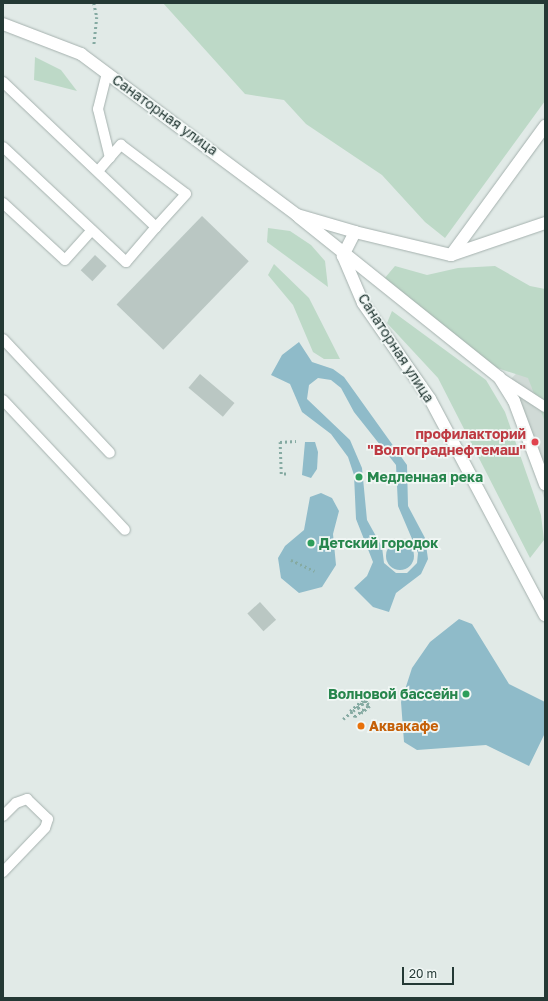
<!DOCTYPE html>
<html>
<head>
<meta charset="utf-8">
<style>
	body { margin:0 }
	#map { position:relative; width:548px; height:1001px; overflow:hidden; background:#e1eae7; font-family:"Golos Text",sans-serif }
	div>[style] { position:absolute }
	.built>* { inset:0; background:#d0dad6 }
	.green>* { inset:0; background:#bdd9c7 }
	.water>* { inset:0; background:#8fbbc9 }
	.round { border-radius:50% }
	.building>* { inset:0; background:#bac7c3; transform-origin:0 0 }
	.path>* { height:2.5px; margin-top:-1.25px; transform-origin:0; background:repeating-linear-gradient(90deg,#85aaa2 0 2px,transparent 0 5px) }
	.roads { filter:drop-shadow(0 0 1px #a5b1ae) drop-shadow(0 0 1px #a5b1ae) }
	.lane>* { height:10px; margin:-5px; padding:0 5px; transform-origin:5px; border-radius:5px; background:#fff }
	.street>* { height:12px; margin:-6px; padding:0 6px; transform-origin:6px; border-radius:6px; background:#fff }
	.dots>* { width:11px; height:11px; translate:-50% -50%; box-sizing:border-box; border:2px solid #f1f7f5; border-radius:50% }
	span { translate:-50% -50%; white-space:nowrap; text-align:center; line-height:1.15; -webkit-text-stroke:3.5px #f1f7f5; paint-order:stroke }
	.street-label { font-size:14px; color:#243935 }
	.health-label { font-size:14px; color:#be3a42; font-weight:700 }
	.right { translate:-100% -50%; text-align:right }
	.leisure-label { font-size:14px; color:#27864d; font-weight:700 }
	.left { translate:0 -50%; text-align:left }
	.food-label { font-size:14px; color:#c56008; font-weight:700 }
	.frame { position:absolute; inset:0; border:4px solid #243935; pointer-events:none }
	.scale { position:absolute; left:402px; top:967px; width:52px; height:18px; box-sizing:border-box; border:2px solid #243935; border-top:0; padding-left:5px; font-size:12px; line-height:14px; white-space:nowrap; color:#243935; -webkit-text-stroke:3px #f1f7f5; paint-order:stroke }
</style>
</head>
<body>
<div id="map">
	<div class="built">
		<i style="clip-path:polygon(545px 344px,545px 501px,506px 384px)"></i>
	</div>
	<div class="green">
		<i style="clip-path:polygon(163px 3px,545px 3px,545px 101px,445px 238px,425px 222px,382px 175px,306px 124px,284px 100px,245px 94px)"></i>
		<i style="clip-path:polygon(35px 57px,61px 70px,77px 91px,34px 80px)"></i>
		<i style="clip-path:polygon(268px 228px,290px 231px,311px 245px,325px 261px,328px 287px,267px 242px)"></i>
		<i style="clip-path:polygon(274px 264px,309px 298px,340px 359px,324px 359px,313px 352px,293px 305px,268px 275px)"></i>
		<i style="clip-path:polygon(395px 266px,427px 275px,458px 268px,495px 266px,530px 286px,545px 289px,545px 422px,528px 378px,497px 368px,384px 279px)"></i>
		<i style="clip-path:polygon(392px 311px,486px 380px,505px 412px,541px 515px,544px 540px,530px 558px,438px 378px,387px 323px)"></i>
	</div>
	<div class="water">
		<i style="clip-path:polygon(evenodd,299px 342px,312px 362px,333px 369px,344px 377px,407px 465px,408px 506px,425px 538px,428px 559px,421px 574px,396px 593px,389px 612px,373px 607px,354px 588px,367px 576px,373px 562px,356px 519px,354px 475px,348px 457px,331px 434px,302px 412px,290px 384px,271px 375px,282px 355px,299px 342px,318px 378px,331px 380px,341px 388px,354px 412px,396px 465px,398px 506px,418px 553px,417px 563px,407px 573px,396px 573px,384px 563px,382px 547px,367px 520px,362px 468px,350px 440px,307px 399px,309px 385px,318px 378px)"></i>
		<i style="clip-path:polygon(305px 442px,315px 442px,318px 452px,317px 469px,311px 478px,302px 475px)"></i>
		<i style="clip-path:polygon(321px 493px,332px 498px,339px 511px,333px 534px,336px 565px,322px 587px,299px 593px,281px 578px,278px 558px,285px 546px,304px 530px,310px 497px)"></i>
		<i class="round" style="left:386px;top:542px;width:28px;height:28px"></i>
		<i style="clip-path:polygon(459px 619px,472px 624px,509px 684px,545px 702px,545px 733px,529px 766px,486px 745px,417px 750px,404px 742px,401px 702px,412px 668px,430px 642px)"></i>
	</div>
	<div class="building">
		<i style="left:202px;top:216px;width:65px;height:123px;rotate:44deg"></i>
		<i style="left:95px;top:255px;width:16px;height:21px;rotate:43deg"></i>
		<i style="left:200px;top:374px;width:45px;height:18px;rotate:40deg"></i>
		<i style="left:260px;top:602px;width:24px;height:17px;rotate:48deg"></i>
	</div>
	<div class="path">
		<i style="left:94px;top:3px;width:14px;rotate:78deg"></i>
		<i style="left:97px;top:17px;width:29px;rotate:96deg"></i>
		<i style="left:286px;top:474px;width:5px;rotate:180deg"></i>
		<i style="left:281px;top:474px;width:32px;rotate:-92deg"></i>
		<i style="left:280px;top:442px;width:16px;rotate:-4deg"></i>
		<i style="left:291px;top:560px;width:26px;rotate:25deg"></i>
		<i style="left:343px;top:719px;width:13px;rotate:-39deg"></i>
		<i style="left:353px;top:711px;width:15px;rotate:-42deg"></i>
		<i style="left:364px;top:701px;width:6px;rotate:51deg"></i>
		<i style="left:368px;top:706px;width:17px;rotate:140deg"></i>
		<i style="left:355px;top:717px;width:8px;rotate:-130deg"></i>
		<i style="left:350px;top:711px;width:18px;rotate:-41deg"></i>
		<i style="left:364px;top:699px;width:9px;rotate:49deg"></i>
		<i style="left:370px;top:706px;width:11px;rotate:139deg"></i>
		<i style="left:362px;top:713px;width:6px;rotate:-129deg"></i>
		<i style="left:358px;top:708px;width:15px;rotate:-42deg"></i>
	</div>
	<div class="roads">
		<div class="lane">
			<i style="left:107px;top:73px;width:37px;rotate:104deg"></i>
			<i style="left:98px;top:109px;width:50px;rotate:76.2deg"></i>
			<i style="left:3px;top:82px;width:211px;rotate:43.5deg"></i>
			<i style="left:156px;top:227px;width:46px;rotate:130.6deg"></i>
			<i style="left:126px;top:262px;width:168px;rotate:-136.9deg"></i>
			<i style="left:98px;top:171px;width:35px;rotate:-49deg"></i>
			<i style="left:121px;top:145px;width:81px;rotate:37deg"></i>
			<i style="left:186px;top:194px;width:45px;rotate:132.3deg"></i>
			<i style="left:3px;top:203px;width:84px;rotate:42.6deg"></i>
			<i style="left:65px;top:260px;width:40px;rotate:-48deg"></i>
			<i style="left:3px;top:339px;width:156px;rotate:46.8deg"></i>
			<i style="left:499px;top:377px;width:55px;rotate:33.1deg"></i>
			<i style="left:3px;top:400px;width:178px;rotate:46.8deg"></i>
			<i style="left:3px;top:816px;width:18px;rotate:-45deg"></i>
			<i style="left:16px;top:803px;width:12px;rotate:-20deg"></i>
			<i style="left:27px;top:799px;width:29px;rotate:44deg"></i>
			<i style="left:48px;top:819px;width:9px;rotate:108deg"></i>
			<i style="left:45px;top:828px;width:61px;rotate:133.7deg"></i>
		</div>
		<div class="street">
			<i style="left:3px;top:24px;width:84px;rotate:21deg"></i>
			<i style="left:81px;top:54px;width:269px;rotate:36.7deg"></i>
			<i style="left:297px;top:215px;width:60px;rotate:16.3deg"></i>
			<i style="left:355px;top:232px;width:27px;rotate:117deg"></i>
			<i style="left:343px;top:256px;width:51px;rotate:66.9deg"></i>
			<i style="left:363px;top:303px;width:117px;rotate:55.1deg"></i>
			<i style="left:430px;top:399px;width:245px;rotate:62deg"></i>
			<i style="left:299px;top:217px;width:256px;rotate:38.7deg"></i>
			<i style="left:499px;top:377px;width:28px;rotate:58deg"></i>
			<i style="left:514px;top:401px;width:89px;rotate:69.5deg"></i>
			<i style="left:355px;top:232px;width:99px;rotate:13.5deg"></i>
			<i style="left:451px;top:255px;width:99px;rotate:-18.8deg"></i>
			<i style="left:451px;top:255px;width:160px;rotate:-53.9deg"></i>
		</div>
	</div>
	<div class="dots">
		<i style="left:535px;top:442px;background:#e0444e"></i>
		<i style="left:359px;top:477px;background:#2e9e5b"></i>
		<i style="left:311px;top:543px;background:#2e9e5b"></i>
		<i style="left:466px;top:694px;background:#2e9e5b"></i>
		<i style="left:361px;top:726px;background:#e8710a"></i>
	</div>
	<div class="street-label">
		<span style="left:165px;top:115px;rotate:36deg">Санаторная улица</span>
		<span style="left:396px;top:348px;rotate:57deg">Санаторная улица</span>
	</div>
	<div class="health-label">
		<span class="right" style="left:526px;top:442px">профилакторий<br>"Волгограднефтемаш"</span>
	</div>
	<div class="leisure-label">
		<span class="left" style="left:367px;top:477px">Медленная река</span>
		<span class="left" style="left:319px;top:543px">Детский городок</span>
		<span class="right" style="left:458px;top:694px">Волновой бассейн</span>
	</div>
	<div class="food-label">
		<span class="left" style="left:369px;top:726px">Аквакафе</span>
	</div>
	<div class="frame"></div>
	<div class="scale">20 m</div>
</div>
</body>
</html>
